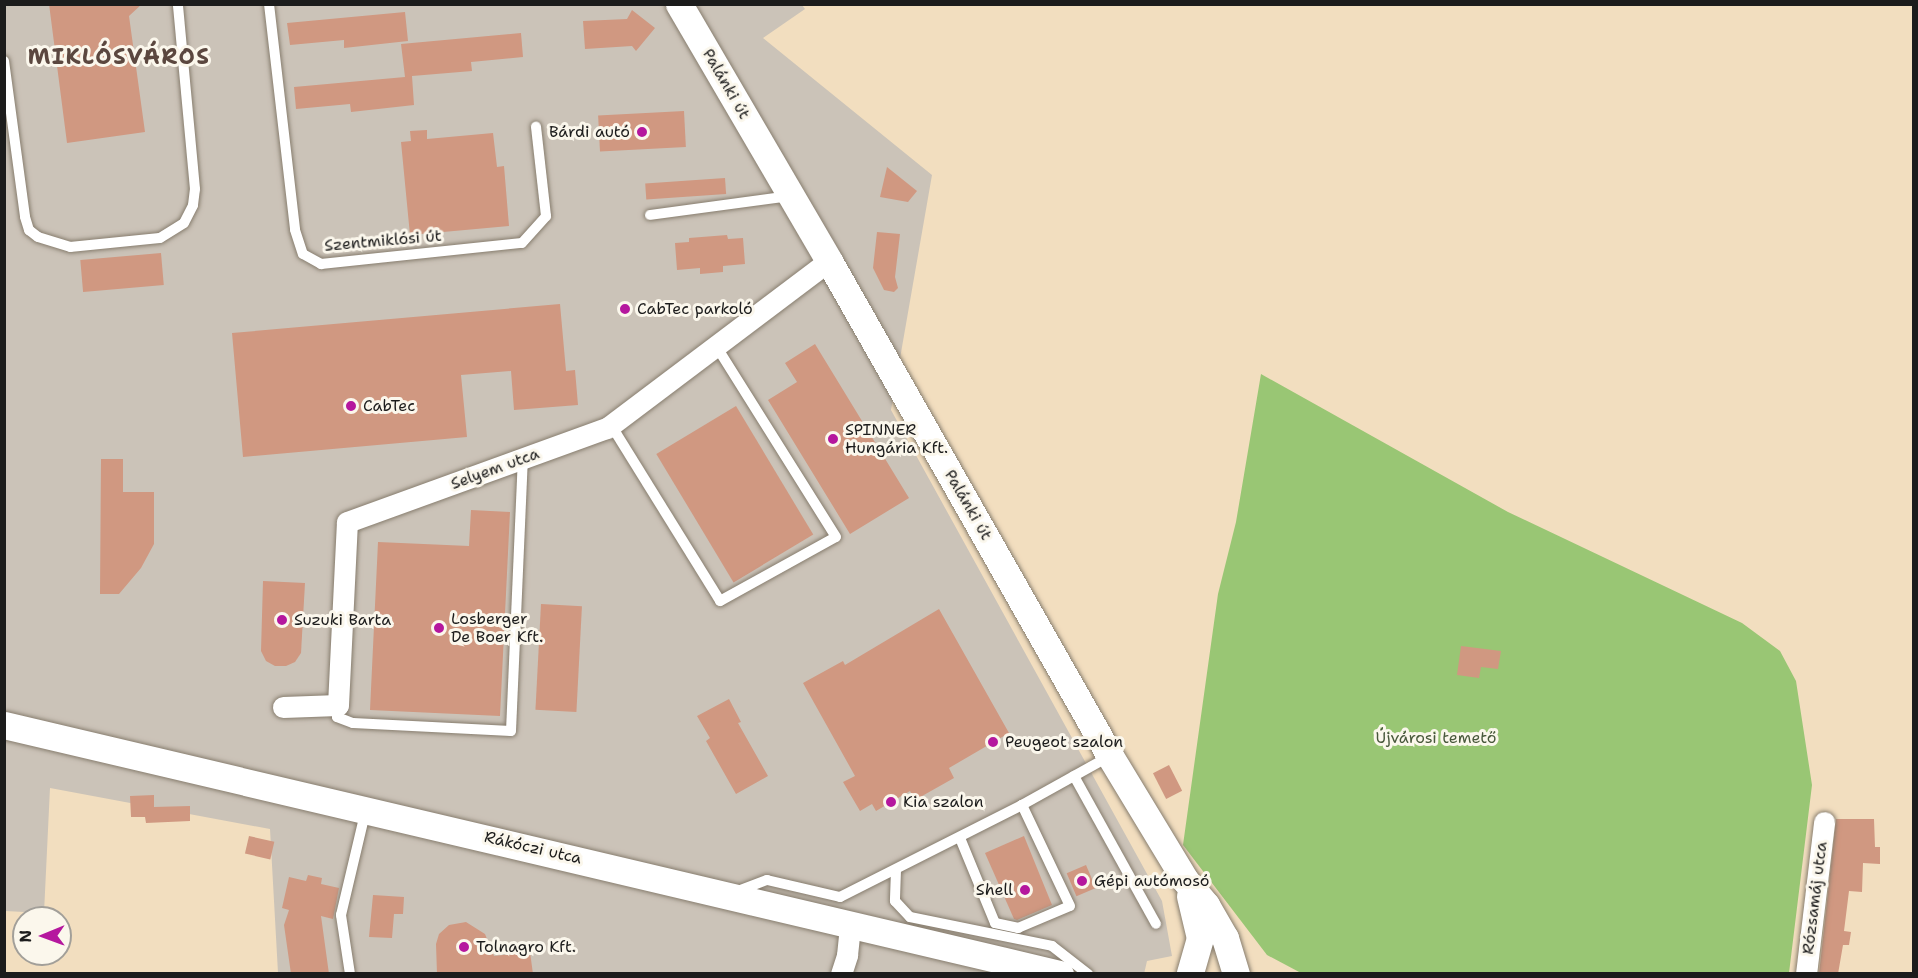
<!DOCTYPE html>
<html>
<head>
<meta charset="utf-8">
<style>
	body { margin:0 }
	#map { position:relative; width:1918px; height:978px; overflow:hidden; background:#f2debf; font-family:"Shantell Sans",sans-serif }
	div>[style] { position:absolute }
	.industrial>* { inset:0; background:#cbc3b8 }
	.green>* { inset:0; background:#99c674 }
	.building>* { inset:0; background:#d09881; transform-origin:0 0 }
	.roads { filter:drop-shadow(0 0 2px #877d6e) drop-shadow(0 0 2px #877d6e) }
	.service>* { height:10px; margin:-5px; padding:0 5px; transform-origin:5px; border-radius:5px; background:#fff }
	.minor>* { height:21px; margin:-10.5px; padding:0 10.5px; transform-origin:10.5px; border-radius:10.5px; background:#fff }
	.tertiary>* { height:27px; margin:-13.5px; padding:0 13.5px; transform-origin:13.5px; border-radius:13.5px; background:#fff }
	.dots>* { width:16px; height:16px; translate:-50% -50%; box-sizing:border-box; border:3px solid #fbf7ec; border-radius:50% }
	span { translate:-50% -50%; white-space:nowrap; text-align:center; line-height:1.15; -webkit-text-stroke:6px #fbf7ec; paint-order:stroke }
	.street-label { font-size:16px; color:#1c1c1c }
	.poi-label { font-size:16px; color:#1c1c1c }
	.right { translate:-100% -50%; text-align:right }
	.left { translate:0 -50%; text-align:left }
	.park-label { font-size:16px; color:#48583b }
	.district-label { font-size:22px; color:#5b473f; font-weight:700; letter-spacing:1.5px }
	.frame { position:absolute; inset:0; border:6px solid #1c1c1c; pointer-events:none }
	.north { position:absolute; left:12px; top:906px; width:60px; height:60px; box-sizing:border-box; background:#fbf7ec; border:2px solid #a29f99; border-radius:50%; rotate:269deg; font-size:16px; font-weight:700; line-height:24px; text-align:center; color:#1c1c1c }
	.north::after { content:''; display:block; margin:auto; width:21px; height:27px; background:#b5179e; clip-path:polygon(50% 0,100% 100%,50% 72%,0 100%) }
</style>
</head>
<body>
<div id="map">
	<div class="industrial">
		<i style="clip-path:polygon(4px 5px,802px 5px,805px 9px,763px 38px,932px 175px,891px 410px,1162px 901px,1172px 956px,1147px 961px,1144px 974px,278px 973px,270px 829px,50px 788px,44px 913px,5px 911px)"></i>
	</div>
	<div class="green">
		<i style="clip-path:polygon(1261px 374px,1508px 512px,1742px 623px,1780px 651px,1796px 681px,1812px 785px,1789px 973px,1301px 973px,1267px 955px,1183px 845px,1218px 594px,1236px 522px)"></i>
	</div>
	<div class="building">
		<i style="clip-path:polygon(49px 4px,142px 4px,129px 16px,145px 132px,67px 143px)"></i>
		<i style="clip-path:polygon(632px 10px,655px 28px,636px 51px,632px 46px,585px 49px,583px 21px,627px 19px)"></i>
		<i style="clip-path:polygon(405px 12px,408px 41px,344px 48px,344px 40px,290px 45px,287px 23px)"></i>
		<i style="clip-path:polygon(521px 33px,523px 57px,471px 62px,472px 71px,412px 76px,414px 105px,351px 112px,350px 104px,296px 109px,294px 87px,405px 77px,401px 44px)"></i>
		<i style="left:684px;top:111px;width:36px;height:86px;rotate:87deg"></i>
		<i style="clip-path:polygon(427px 130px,427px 139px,493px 133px,497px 167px,504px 166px,509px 226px,410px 235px,401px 142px,411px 141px,410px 131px)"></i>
		<i style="clip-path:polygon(887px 167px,917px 191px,908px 202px,880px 197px)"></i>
		<i style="left:725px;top:178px;width:16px;height:80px;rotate:86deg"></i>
		<i style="clip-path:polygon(877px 232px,900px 234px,895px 277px,898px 288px,894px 292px,884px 290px,873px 268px)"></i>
		<i style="clip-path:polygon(727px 235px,728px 239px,743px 238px,745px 264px,723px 266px,723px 272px,700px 274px,700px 268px,677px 270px,675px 243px,689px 242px,689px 238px)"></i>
		<i style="left:161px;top:253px;width:32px;height:81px;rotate:85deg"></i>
		<i style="clip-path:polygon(560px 304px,566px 371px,575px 370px,578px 405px,514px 410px,511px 371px,461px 375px,467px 437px,243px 457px,232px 333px)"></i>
		<i style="clip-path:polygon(815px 344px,909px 498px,850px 534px,768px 400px,797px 382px,785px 363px)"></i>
		<i style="left:736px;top:406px;width:150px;height:93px;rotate:59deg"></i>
		<i style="clip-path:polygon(101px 459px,123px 459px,123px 492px,154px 492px,154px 544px,141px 568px,119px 594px,100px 594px)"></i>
		<i style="clip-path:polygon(471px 510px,510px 512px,500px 716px,370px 710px,378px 542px,469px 546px)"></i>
		<i style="clip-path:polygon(263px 581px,305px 583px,301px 653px,295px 662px,286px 666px,275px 666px,266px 661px,261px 651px)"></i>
		<i style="left:541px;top:604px;width:41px;height:106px;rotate:3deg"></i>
		<i style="clip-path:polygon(939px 609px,1009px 733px,949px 768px,954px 778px,915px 800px,910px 791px,876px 811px,872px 804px,860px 811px,843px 782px,855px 776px,803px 683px,843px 661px,845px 665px)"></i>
		<i style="clip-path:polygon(1461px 646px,1501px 651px,1498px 669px,1481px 667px,1479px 678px,1457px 675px)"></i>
		<i style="clip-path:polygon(729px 699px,741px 722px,738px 723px,768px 776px,736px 794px,706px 741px,710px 738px,697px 716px)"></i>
		<i style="left:1169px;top:765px;width:29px;height:18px;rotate:63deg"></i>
		<i style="clip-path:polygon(154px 795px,154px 807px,190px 806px,190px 821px,146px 823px,145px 817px,131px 817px,130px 796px)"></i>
		<i style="clip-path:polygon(1836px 819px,1874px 819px,1875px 847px,1880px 847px,1880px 864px,1863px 863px,1862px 892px,1849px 891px,1844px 931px,1851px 932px,1849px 945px,1843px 945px,1838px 974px,1819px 974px)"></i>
		<i style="left:249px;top:836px;width:26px;height:18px;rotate:13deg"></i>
		<i style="clip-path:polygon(1024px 836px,1052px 905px,1017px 920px,1014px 919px,985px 853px)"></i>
		<i style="left:1086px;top:865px;width:25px;height:21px;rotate:67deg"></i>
		<i style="clip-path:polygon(308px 875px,322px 878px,321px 884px,339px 888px,333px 919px,321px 916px,329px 974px,291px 974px,284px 925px,289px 910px,282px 908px,289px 877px,306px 881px)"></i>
		<i style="clip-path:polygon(373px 895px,404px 897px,403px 914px,394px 914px,392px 938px,369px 937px)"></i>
		<i style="clip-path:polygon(466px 922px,485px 934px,494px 956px,530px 952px,533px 974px,437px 974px,436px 944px,439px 934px,449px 925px)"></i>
	</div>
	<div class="roads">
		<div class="service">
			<i style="left:269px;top:4px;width:227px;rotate:83.4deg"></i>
			<i style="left:295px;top:230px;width:25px;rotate:72deg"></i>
			<i style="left:303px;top:254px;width:21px;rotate:29deg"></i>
			<i style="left:321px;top:264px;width:202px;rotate:-6deg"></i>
			<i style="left:522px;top:243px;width:36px;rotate:-48deg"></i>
			<i style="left:546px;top:216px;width:90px;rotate:-96.4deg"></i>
			<i style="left:4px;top:61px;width:157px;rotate:82.3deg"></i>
			<i style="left:25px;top:217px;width:14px;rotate:73deg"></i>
			<i style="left:29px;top:230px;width:11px;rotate:38deg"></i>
			<i style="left:38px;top:237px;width:34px;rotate:17deg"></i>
			<i style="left:70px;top:247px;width:90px;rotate:-5.7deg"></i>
			<i style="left:160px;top:238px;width:28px;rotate:-32deg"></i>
			<i style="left:184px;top:223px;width:20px;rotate:-63deg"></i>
			<i style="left:193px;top:205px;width:16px;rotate:-83deg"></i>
			<i style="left:195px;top:189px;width:186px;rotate:-95.3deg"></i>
			<i style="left:650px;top:215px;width:142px;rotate:-7.7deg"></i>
			<i style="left:611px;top:425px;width:207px;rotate:58.2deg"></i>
			<i style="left:720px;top:601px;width:132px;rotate:-28.9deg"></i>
			<i style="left:836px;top:537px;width:226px;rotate:-122.1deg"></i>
			<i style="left:338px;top:705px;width:12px;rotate:95deg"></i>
			<i style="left:337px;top:717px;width:17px;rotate:21deg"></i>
			<i style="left:353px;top:723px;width:158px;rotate:2.9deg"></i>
			<i style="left:511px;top:731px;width:272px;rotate:-87.5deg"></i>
			<i style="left:1074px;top:776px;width:169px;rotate:61deg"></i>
			<i style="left:960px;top:838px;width:92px;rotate:67.6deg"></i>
			<i style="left:995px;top:923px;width:24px;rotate:12deg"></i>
			<i style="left:1018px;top:928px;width:56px;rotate:-22.9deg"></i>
			<i style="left:1070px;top:906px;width:112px;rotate:-115.4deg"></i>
			<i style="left:896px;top:870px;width:31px;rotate:92deg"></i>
			<i style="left:895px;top:901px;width:22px;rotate:47deg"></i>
			<i style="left:910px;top:917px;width:145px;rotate:11.5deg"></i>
			<i style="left:1052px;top:946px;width:46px;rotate:37.9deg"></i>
			<i style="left:738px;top:891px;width:31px;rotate:-21deg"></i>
			<i style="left:767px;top:880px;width:75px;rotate:13.1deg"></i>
			<i style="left:840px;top:897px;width:204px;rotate:-26.8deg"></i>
			<i style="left:1022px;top:805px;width:101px;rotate:-29.1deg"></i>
			<i style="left:350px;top:974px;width:60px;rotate:-98.7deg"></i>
			<i style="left:341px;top:915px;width:109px;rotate:-76.7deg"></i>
		</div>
		<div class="minor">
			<i style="left:283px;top:707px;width:55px;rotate:-2.1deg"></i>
			<i style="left:338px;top:705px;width:183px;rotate:-87.2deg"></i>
			<i style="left:347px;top:522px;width:276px;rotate:-19.9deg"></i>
			<i style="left:607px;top:428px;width:278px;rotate:-37deg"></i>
			<i style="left:841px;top:974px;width:20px;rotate:-72deg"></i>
			<i style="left:847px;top:955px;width:30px;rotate:-84deg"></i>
			<i style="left:1806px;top:974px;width:153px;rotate:-83.2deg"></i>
		</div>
		<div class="tertiary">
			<i style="left:679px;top:4px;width:298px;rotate:59.7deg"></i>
			<i style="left:829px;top:261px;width:569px;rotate:60.42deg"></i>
			<i style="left:1110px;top:756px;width:145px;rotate:58.8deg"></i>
			<i style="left:1185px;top:880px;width:33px;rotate:50deg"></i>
			<i style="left:1206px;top:905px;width:38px;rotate:60deg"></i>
			<i style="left:1225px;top:938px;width:38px;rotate:73deg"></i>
			<i style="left:4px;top:725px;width:1085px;rotate:13.27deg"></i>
			<i style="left:1190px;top:896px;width:43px;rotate:76.6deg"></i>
			<i style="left:1200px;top:938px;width:37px;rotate:106deg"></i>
		</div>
	</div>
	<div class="dots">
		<i style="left:642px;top:132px;background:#b5179e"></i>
		<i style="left:625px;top:309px;background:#b5179e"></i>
		<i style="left:351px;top:406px;background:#b5179e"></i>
		<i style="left:833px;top:439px;background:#b5179e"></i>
		<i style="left:282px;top:620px;background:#b5179e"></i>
		<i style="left:439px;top:628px;background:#b5179e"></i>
		<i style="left:993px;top:742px;background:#b5179e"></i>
		<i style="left:891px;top:802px;background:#b5179e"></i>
		<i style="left:1082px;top:881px;background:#b5179e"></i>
		<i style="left:1025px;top:890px;background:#b5179e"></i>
		<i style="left:464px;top:947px;background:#b5179e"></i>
	</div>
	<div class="street-label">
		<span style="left:726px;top:84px;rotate:60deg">Palánki út</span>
		<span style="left:383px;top:241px;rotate:-5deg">Szentmiklósi út</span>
		<span style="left:495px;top:469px;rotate:-20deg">Selyem utca</span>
		<span style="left:968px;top:505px;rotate:60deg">Palánki út</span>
		<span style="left:533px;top:848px;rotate:13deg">Rákóczi utca</span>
		<span style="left:1815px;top:898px;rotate:-83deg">Rózsamáj utca</span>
	</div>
	<div class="poi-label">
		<span class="right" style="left:630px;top:132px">Bárdi autó</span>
		<span class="left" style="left:637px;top:309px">CabTec parkoló</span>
		<span class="left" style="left:363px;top:406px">CabTec</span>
		<span class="left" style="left:845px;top:439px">SPINNER<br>Hungária Kft.</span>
		<span class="left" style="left:451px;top:628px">Losberger<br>De Boer Kft.</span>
		<span class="left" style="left:294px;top:620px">Suzuki Barta</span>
		<span class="left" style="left:1005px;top:742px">Peugeot szalon</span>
		<span class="left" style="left:903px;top:802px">Kia szalon</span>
		<span class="left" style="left:1094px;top:881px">Gépi autómosó</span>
		<span class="right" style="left:1013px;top:890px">Shell</span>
		<span class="left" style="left:476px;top:947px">Tolnagro Kft.</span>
	</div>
	<div class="park-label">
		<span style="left:1436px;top:738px">Újvárosi temető</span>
	</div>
	<div class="district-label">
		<span style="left:119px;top:57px">MIKLÓSVÁROS</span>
	</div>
	<div class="frame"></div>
	<div class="north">N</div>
</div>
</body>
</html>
